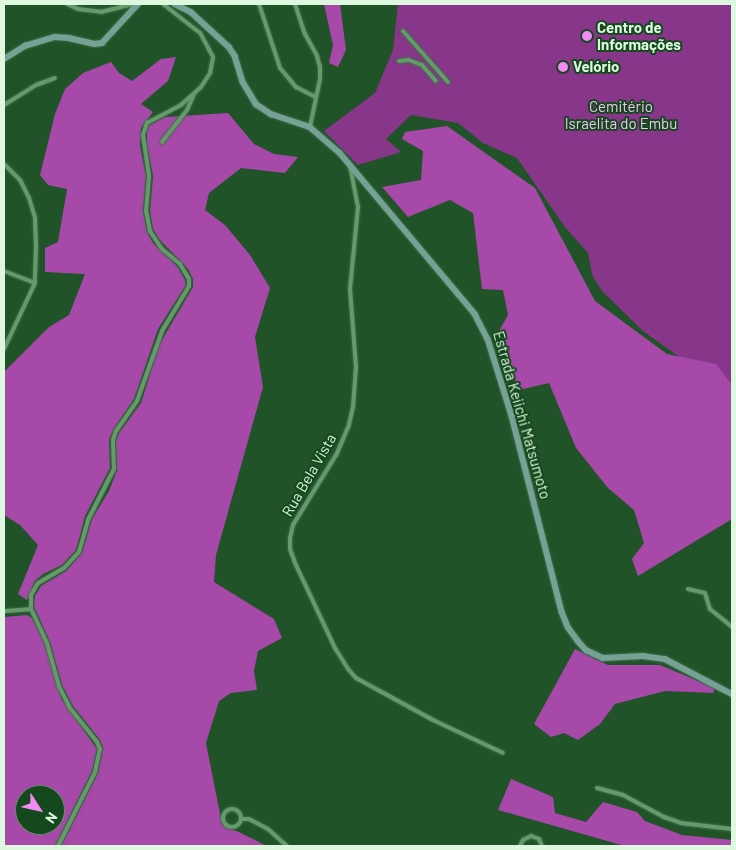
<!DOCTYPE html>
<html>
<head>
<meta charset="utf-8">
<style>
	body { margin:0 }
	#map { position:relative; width:736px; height:850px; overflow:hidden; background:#205328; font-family:Barlow,sans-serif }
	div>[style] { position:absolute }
	.green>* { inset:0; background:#88368a }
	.forest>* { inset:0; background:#a649a8 }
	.roads { filter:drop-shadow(0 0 1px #3e6e48) drop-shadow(0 0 1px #3e6e48) }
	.street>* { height:4px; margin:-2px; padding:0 2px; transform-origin:2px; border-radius:2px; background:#669a6b }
	.street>.ring { margin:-2px; padding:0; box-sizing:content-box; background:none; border:4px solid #669a6b; border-radius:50% }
	.secondary>* { height:5.5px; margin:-2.75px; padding:0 2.75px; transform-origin:2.75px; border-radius:2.75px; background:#75a295 }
	.dots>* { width:14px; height:14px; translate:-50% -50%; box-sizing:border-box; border:2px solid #14481d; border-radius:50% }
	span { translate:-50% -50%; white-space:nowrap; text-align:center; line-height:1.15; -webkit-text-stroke:4px #14481d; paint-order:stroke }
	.poi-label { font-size:15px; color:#ddf8de; font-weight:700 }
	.left { translate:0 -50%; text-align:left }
	.park-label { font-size:15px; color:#f2c4f2 }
	.street-label { font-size:15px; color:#ddf8de }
	.frame { position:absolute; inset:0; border:5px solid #ddf8de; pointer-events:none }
	.north { position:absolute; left:15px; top:785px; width:50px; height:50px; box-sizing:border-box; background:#14481d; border:1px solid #648e6a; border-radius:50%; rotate:125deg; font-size:14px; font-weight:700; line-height:20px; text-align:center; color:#ddf8de }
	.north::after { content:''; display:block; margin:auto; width:18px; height:22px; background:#f28af3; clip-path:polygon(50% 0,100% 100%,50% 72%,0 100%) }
</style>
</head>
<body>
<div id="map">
	<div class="green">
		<i style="clip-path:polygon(398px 4px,732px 4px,732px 402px,724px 389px,643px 331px,602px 291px,592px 275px,588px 253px,565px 227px,517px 158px,483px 143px,458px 123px,411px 115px,386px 139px,401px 152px,358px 165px,324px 131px,375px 93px,393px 50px)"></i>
	</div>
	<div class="forest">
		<i style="clip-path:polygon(324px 4px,340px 4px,346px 50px,338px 67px,329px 63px,333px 45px)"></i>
		<i style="clip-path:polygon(176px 57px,168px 81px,141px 104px,153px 112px,141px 128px,140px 146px,146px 176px,143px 211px,147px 232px,153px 243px,177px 266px,185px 280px,186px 285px,158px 329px,134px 399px,113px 430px,109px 440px,110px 468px,85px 516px,76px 550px,62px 565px,43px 574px,35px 581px,27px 600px,18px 594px,38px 545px,20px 525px,4px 515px,4px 372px,49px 327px,69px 315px,85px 274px,45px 272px,45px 248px,58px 242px,67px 189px,48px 185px,40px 175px,55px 114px,65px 89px,83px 73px,111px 62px,119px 73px,132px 81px,161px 59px)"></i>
		<i style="clip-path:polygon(228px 113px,254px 144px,274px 154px,298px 157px,285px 173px,241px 168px,209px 193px,205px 210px,225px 225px,250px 255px,270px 288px,255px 337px,263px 387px,216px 555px,214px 582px,274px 619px,282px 638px,258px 651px,254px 671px,257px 690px,231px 693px,219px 701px,206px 743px,222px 824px,267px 846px,61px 846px,98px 773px,103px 748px,100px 740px,73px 706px,62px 685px,50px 642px,34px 607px,35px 596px,41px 586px,66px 571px,82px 553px,92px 519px,109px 491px,117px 470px,116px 441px,119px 433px,141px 403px,159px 345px,193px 287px,193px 279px,188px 269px,159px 239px,153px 229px,150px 211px,153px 176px,147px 145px,147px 130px,150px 125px,165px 117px)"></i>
		<i style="clip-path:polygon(447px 126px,535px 188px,595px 301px,667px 354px,716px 364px,732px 385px,732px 519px,638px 576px,632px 559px,644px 543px,634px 510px,608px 488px,576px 448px,549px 383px,519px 390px,499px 331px,508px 315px,503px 290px,482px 289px,473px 213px,450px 200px,408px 217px,382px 187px,421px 180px,423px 151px,402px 139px,405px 132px)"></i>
		<i style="clip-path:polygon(evenodd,27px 615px,32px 618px,45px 644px,61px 698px,97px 749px,92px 771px,55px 846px,4px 846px,4px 617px,27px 615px,25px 795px,55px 795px,55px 825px,25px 825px,25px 795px)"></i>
		<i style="clip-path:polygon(575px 649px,608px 665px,660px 665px,715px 688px,713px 693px,665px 691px,615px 704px,600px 724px,578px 740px,564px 733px,551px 737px,534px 724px)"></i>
		<i style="clip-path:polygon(511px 779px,553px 797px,555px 813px,586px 822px,603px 802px,637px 812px,645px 821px,682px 835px,732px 840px,732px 846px,625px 846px,498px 810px)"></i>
	</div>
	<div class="roads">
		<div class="street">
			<i style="left:67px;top:4px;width:12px;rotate:24deg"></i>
			<i style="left:78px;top:9px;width:23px;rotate:7deg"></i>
			<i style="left:101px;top:12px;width:34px;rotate:-14deg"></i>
			<i style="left:259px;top:4px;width:67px;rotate:71.8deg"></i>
			<i style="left:280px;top:68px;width:25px;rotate:50deg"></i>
			<i style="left:296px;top:87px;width:22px;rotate:27deg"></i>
			<i style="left:295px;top:4px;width:32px;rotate:72deg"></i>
			<i style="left:305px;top:34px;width:25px;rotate:61deg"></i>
			<i style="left:317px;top:56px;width:11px;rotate:75deg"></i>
			<i style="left:320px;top:67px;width:12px;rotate:90deg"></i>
			<i style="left:320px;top:79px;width:49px;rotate:101.8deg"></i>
			<i style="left:403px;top:31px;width:68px;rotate:48.6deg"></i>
			<i style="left:399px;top:61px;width:10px;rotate:-6deg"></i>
			<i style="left:409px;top:60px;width:14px;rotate:21deg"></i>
			<i style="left:422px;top:65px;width:21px;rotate:49deg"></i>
			<i style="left:4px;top:105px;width:38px;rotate:-32deg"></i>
			<i style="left:36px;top:85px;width:20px;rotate:-20deg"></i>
			<i style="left:162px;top:142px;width:41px;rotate:-52deg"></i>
			<i style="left:187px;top:110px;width:17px;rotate:-66deg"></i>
			<i style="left:4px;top:164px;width:23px;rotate:45deg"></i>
			<i style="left:20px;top:180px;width:20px;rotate:63deg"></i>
			<i style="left:29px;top:198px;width:21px;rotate:73deg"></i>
			<i style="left:35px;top:218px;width:30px;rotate:88deg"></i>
			<i style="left:36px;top:248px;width:35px;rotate:92deg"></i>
			<i style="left:35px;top:283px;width:73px;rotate:115.2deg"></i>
			<i style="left:350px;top:166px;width:42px;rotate:79deg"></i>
			<i style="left:358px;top:207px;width:82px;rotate:95.6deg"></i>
			<i style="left:350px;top:289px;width:78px;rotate:85.6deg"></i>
			<i style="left:356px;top:367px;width:40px;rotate:94.3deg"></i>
			<i style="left:353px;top:407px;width:18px;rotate:103deg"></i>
			<i style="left:349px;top:425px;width:33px;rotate:113deg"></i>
			<i style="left:336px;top:455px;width:82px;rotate:121.6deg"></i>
			<i style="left:293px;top:525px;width:13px;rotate:103deg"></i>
			<i style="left:290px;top:538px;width:11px;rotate:90deg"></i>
			<i style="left:290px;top:549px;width:15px;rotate:70deg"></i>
			<i style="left:295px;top:563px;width:94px;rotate:64.8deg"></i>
			<i style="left:335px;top:648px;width:26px;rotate:58deg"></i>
			<i style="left:349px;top:670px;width:11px;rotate:49deg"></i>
			<i style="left:356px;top:678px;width:88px;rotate:28.6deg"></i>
			<i style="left:433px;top:720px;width:77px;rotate:25.2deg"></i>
			<i style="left:4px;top:271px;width:33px;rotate:21deg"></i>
			<i style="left:688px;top:589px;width:17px;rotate:13deg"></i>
			<i style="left:705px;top:593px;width:17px;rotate:73deg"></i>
			<i style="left:710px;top:609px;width:28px;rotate:39deg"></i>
			<i style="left:4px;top:611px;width:27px;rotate:-4deg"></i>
			<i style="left:597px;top:788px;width:27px;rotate:15deg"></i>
			<i style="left:623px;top:795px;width:47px;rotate:28.2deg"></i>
			<i style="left:664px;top:817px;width:18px;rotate:19deg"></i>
			<i style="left:681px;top:823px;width:51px;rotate:6.7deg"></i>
			<i class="ring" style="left:223px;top:809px;width:14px;height:14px"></i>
			<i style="left:241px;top:819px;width:8px"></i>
			<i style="left:249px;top:819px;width:21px;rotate:28deg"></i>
			<i style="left:268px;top:829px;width:25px;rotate:42deg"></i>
			<i style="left:58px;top:846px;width:83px;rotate:-63.4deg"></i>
			<i style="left:95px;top:772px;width:24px;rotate:-78deg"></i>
			<i style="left:100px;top:749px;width:8px;rotate:-113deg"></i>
			<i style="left:97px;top:742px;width:43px;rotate:-128.5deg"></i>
			<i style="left:70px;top:708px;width:25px;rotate:-117deg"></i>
			<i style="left:59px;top:686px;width:45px;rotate:-105.6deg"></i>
			<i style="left:47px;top:643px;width:38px;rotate:-115deg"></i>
			<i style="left:31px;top:609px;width:14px;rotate:-90deg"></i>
			<i style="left:31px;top:595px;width:14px;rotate:-60deg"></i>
			<i style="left:38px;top:583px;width:30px;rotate:-30deg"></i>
			<i style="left:64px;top:568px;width:22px;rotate:-47deg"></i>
			<i style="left:79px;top:552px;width:35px;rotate:-74deg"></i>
			<i style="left:89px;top:518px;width:55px;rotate:-63deg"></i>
			<i style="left:114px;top:469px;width:29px;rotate:-92deg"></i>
			<i style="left:113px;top:440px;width:9px;rotate:-72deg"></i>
			<i style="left:116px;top:431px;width:37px;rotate:-55deg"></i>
			<i style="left:137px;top:401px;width:74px;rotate:-70.3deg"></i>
			<i style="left:162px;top:331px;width:52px;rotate:-59deg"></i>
			<i style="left:189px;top:286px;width:7px;rotate:-90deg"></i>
			<i style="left:189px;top:279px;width:17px;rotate:-121deg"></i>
			<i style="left:180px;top:264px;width:23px;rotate:-140deg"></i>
			<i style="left:162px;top:249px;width:22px;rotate:-124deg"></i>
			<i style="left:150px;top:231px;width:20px;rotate:-101deg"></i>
			<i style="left:146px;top:211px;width:35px;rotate:-85deg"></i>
			<i style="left:149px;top:176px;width:41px;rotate:-98.3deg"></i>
			<i style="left:143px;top:135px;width:13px;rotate:-72deg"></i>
			<i style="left:147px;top:123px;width:38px;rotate:-28deg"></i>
			<i style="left:181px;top:105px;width:27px;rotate:-42deg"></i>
			<i style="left:201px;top:87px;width:17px;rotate:-57deg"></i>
			<i style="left:210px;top:73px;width:16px;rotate:-79deg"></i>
			<i style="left:213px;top:57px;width:27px;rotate:-118deg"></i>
			<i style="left:200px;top:33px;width:47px;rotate:-141.9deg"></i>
			<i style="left:520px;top:846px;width:7px;rotate:-63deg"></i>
			<i style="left:523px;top:840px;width:9px;rotate:-27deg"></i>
			<i style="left:531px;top:836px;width:9px;rotate:21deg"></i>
			<i style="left:539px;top:839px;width:8px;rotate:67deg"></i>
		</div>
		<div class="secondary">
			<i style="left:175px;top:4px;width:18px;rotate:27deg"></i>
			<i style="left:191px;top:12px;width:52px;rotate:42.6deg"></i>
			<i style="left:229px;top:47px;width:11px;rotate:56deg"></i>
			<i style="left:235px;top:56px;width:27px;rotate:73deg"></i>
			<i style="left:243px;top:82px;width:26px;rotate:59deg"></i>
			<i style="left:256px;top:104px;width:18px;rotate:34deg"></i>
			<i style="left:271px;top:114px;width:41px;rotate:18.4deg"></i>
			<i style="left:310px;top:127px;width:40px;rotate:41deg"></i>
			<i style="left:340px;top:153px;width:210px;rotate:50deg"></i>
			<i style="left:475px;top:314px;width:28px;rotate:63deg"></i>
			<i style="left:488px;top:339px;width:81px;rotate:72.7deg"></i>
			<i style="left:512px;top:416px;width:202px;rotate:75.7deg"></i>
			<i style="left:562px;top:612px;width:16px;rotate:68deg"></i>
			<i style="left:568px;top:627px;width:17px;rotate:54deg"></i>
			<i style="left:578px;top:641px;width:12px;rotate:48deg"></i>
			<i style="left:586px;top:650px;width:19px;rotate:25deg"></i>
			<i style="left:603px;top:658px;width:40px;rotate:-2.9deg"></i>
			<i style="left:643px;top:656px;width:22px;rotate:8deg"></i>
			<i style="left:665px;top:659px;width:76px;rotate:27.6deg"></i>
			<i style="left:4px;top:59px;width:25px;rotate:-32deg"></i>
			<i style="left:25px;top:46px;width:31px;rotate:-17deg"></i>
			<i style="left:55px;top:37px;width:14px;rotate:4deg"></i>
			<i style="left:69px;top:38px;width:26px;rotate:13deg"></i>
			<i style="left:94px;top:44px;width:8px;rotate:-7deg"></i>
			<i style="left:102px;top:43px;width:53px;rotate:-47.3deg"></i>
		</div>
	</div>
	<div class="dots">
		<i style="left:587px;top:36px;background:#f28af3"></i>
		<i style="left:563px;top:67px;background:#f28af3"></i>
	</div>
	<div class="poi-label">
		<span class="left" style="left:597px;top:36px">Centro de<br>Informações</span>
		<span class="left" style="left:573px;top:67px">Velório</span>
	</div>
	<div class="park-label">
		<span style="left:621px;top:115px">Cemitério<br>Israelita do Embu</span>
	</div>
	<div class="street-label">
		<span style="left:522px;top:415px;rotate:74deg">Estrada Keiichi Matsumoto</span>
		<span style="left:309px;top:475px;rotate:-60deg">Rua Bela Vista</span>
	</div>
	<div class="frame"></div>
	<div class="north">N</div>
</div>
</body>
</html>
